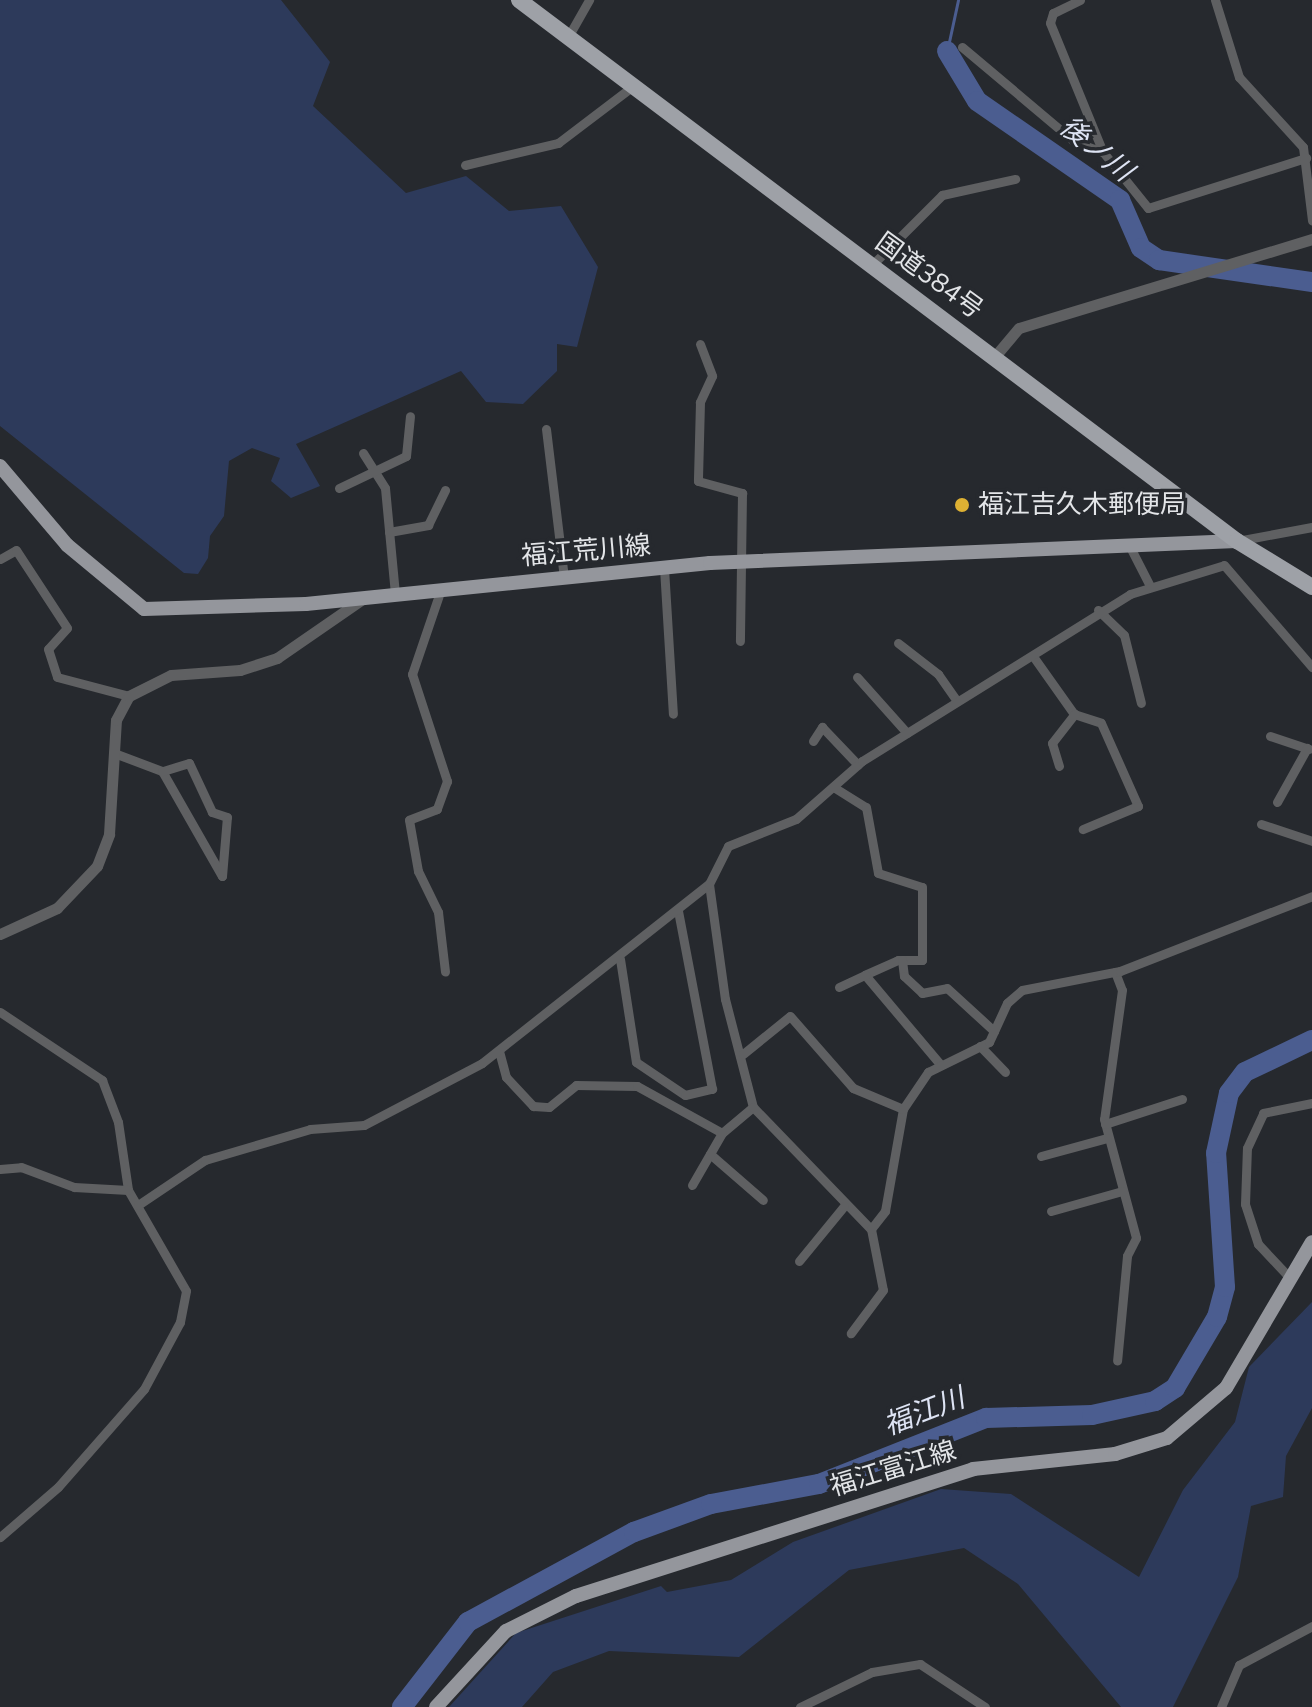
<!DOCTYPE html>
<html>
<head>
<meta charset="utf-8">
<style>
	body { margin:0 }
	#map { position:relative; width:1312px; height:1707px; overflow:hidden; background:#26292e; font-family:"Nunito Sans","Noto Sans JP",sans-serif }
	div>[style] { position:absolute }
	.green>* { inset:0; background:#2d3a5b }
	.stream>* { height:3px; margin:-1.5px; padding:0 1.5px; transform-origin:1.5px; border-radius:1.5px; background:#4b5d90 }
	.river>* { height:20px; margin:-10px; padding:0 10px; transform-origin:10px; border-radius:10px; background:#4b5d90 }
	.minor>* { height:9px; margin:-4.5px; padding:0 4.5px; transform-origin:4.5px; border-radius:4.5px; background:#5f6062 }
	.tertiary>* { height:11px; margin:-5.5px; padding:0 5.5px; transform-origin:5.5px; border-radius:5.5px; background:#5f6062 }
	.primary>* { height:14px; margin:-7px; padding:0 7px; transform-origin:7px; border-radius:7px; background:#94969c }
	.trunk>* { height:16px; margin:-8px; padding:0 8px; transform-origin:8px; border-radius:8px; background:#9ea1a7 }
	.dots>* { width:22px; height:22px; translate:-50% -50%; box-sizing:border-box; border:4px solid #26292e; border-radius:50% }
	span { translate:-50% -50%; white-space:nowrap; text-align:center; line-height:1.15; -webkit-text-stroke:7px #26292e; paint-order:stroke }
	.street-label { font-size:26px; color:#e3e5e8 }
	.poi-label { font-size:26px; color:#e3e5e8 }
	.left { translate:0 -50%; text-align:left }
	.water-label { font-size:28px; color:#dee4f4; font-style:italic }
</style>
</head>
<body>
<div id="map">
	<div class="green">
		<i style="clip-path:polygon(0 0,281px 0,330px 62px,313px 106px,406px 193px,466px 176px,509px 211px,561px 206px,598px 267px,577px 347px,557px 344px,557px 371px,523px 404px,486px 402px,461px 371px,296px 444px,320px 486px,291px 498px,271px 481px,280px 458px,252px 448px,229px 461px,224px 516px,210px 536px,208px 558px,198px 574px,184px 573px,0 426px)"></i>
		<i style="clip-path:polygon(1312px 1302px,1312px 1408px,1286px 1456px,1283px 1497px,1251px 1506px,1238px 1577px,1173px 1707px,1121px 1707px,1018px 1584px,964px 1548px,849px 1570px,739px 1657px,609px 1651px,553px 1672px,522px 1707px,449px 1707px,516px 1633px,661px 1586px,667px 1592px,731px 1580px,793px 1542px,941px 1489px,1011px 1494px,1139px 1577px,1183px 1490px,1235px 1422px,1249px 1367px)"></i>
	</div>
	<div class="stream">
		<i style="left:947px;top:51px;width:52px;rotate:-77.8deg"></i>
	</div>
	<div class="river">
		<i style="left:947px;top:51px;width:58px;rotate:59deg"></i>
		<i style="left:977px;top:101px;width:174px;rotate:34.7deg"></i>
		<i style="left:1120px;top:200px;width:52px;rotate:66.4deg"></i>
		<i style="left:1141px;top:248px;width:22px;rotate:34deg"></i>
		<i style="left:1159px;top:260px;width:155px;rotate:8.2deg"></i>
		<i style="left:402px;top:1707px;width:108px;rotate:-52.2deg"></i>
		<i style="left:468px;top:1622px;width:189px;rotate:-28.5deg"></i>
		<i style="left:634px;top:1532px;width:82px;rotate:-20deg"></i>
		<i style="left:711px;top:1504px;width:110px;rotate:-10.5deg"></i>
		<i style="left:819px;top:1484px;width:180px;rotate:-21.6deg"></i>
		<i style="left:986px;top:1418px;width:106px;rotate:-1.6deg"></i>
		<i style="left:1092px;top:1415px;width:65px;rotate:-12.5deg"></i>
		<i style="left:1155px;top:1401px;width:24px;rotate:-33deg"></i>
		<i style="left:1175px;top:1388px;width:82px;rotate:-59.4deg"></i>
		<i style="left:1217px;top:1317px;width:31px;rotate:-75deg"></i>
		<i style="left:1225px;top:1287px;width:134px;rotate:-93.8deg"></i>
		<i style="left:1216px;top:1153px;width:61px;rotate:-77.8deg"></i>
		<i style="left:1229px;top:1093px;width:26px;rotate:-53deg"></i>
		<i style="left:1245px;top:1072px;width:74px;rotate:-25.5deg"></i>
	</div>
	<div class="minor">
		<i style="left:1080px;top:0;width:30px;rotate:154deg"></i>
		<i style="left:1053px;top:13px;width:10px;rotate:107deg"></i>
		<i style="left:1050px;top:23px;width:139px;rotate:67.7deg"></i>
		<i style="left:1103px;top:152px;width:72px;rotate:51.2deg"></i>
		<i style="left:1148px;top:208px;width:166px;rotate:-17.6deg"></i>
		<i style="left:1215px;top:0;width:81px;rotate:72.7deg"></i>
		<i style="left:1239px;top:77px;width:95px;rotate:47.6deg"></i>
		<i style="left:1303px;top:147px;width:74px;rotate:83deg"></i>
		<i style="left:568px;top:37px;width:43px;rotate:-60.4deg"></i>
		<i style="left:962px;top:47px;width:148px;rotate:40.1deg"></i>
		<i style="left:1075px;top:142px;width:30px;rotate:20deg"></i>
		<i style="left:465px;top:165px;width:96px;rotate:-13.3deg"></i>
		<i style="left:558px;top:143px;width:94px;rotate:-37.2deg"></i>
		<i style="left:873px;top:264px;width:98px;rotate:-45deg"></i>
		<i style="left:942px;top:195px;width:75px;rotate:-12.4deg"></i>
		<i style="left:700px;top:344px;width:34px;rotate:69deg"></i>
		<i style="left:712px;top:376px;width:29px;rotate:115deg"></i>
		<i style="left:700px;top:402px;width:79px;rotate:91.5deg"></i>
		<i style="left:698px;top:481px;width:46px;rotate:15.3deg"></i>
		<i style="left:742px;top:493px;width:148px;rotate:90.8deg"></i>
		<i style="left:546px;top:429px;width:149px;rotate:83.1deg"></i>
		<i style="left:363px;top:453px;width:41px;rotate:57.8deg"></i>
		<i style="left:385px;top:488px;width:106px;rotate:84.6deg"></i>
		<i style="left:339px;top:488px;width:74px;rotate:-25.5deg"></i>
		<i style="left:406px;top:456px;width:40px;rotate:-84.3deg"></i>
		<i style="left:389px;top:532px;width:40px;rotate:-10deg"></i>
		<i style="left:428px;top:525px;width:39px;rotate:-64deg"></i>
		<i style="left:1237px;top:541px;width:76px;rotate:-10.6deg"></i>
		<i style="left:1128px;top:543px;width:48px;rotate:62.9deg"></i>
		<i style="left:0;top:559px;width:18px;rotate:-29deg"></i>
		<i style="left:16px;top:550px;width:93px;rotate:56.8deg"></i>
		<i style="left:67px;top:628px;width:28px;rotate:132deg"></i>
		<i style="left:48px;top:649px;width:29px;rotate:72deg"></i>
		<i style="left:57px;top:677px;width:74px;rotate:14.8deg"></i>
		<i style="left:664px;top:568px;width:146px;rotate:86.5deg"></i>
		<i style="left:441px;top:589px;width:90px;rotate:108.8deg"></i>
		<i style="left:412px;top:674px;width:113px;rotate:71.9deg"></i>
		<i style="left:447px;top:781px;width:30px;rotate:110deg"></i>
		<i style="left:437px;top:809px;width:30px;rotate:159deg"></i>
		<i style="left:409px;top:820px;width:52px;rotate:80deg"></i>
		<i style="left:418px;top:871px;width:46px;rotate:64deg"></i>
		<i style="left:438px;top:912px;width:60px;rotate:83.3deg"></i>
		<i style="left:1098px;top:610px;width:36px;rotate:44deg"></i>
		<i style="left:1124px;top:635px;width:70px;rotate:76deg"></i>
		<i style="left:898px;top:643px;width:51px;rotate:37.8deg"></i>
		<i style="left:938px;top:674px;width:33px;rotate:55deg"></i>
		<i style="left:1035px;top:659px;width:67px;rotate:54.7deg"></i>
		<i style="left:1074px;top:714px;width:28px;rotate:18deg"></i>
		<i style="left:1101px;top:723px;width:91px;rotate:66deg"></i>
		<i style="left:1138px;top:806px;width:60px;rotate:157.3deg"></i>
		<i style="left:857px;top:677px;width:75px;rotate:48.2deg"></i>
		<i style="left:1270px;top:736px;width:41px;rotate:18.4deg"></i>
		<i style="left:813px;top:741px;width:17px;rotate:-57deg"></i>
		<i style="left:822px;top:727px;width:52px;rotate:46.5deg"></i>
		<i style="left:114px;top:753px;width:51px;rotate:20.6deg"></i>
		<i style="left:162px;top:771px;width:121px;rotate:60.3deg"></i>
		<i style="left:222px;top:876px;width:59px;rotate:-85.2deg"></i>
		<i style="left:227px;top:817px;width:16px;rotate:-162deg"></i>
		<i style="left:212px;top:812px;width:54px;rotate:-115.1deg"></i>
		<i style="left:189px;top:763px;width:28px;rotate:163deg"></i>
		<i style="left:1059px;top:766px;width:24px;rotate:-107deg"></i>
		<i style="left:1052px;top:743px;width:37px;rotate:-52deg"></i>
		<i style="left:835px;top:788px;width:36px;rotate:32deg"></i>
		<i style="left:866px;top:807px;width:67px;rotate:79.7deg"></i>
		<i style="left:878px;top:873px;width:46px;rotate:17.7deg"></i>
		<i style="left:922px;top:887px;width:73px;rotate:90deg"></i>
		<i style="left:922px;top:960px;width:24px;rotate:180deg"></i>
		<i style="left:898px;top:960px;width:36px;rotate:156deg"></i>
		<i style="left:865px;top:975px;width:116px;rotate:49.9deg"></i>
		<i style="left:1277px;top:802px;width:62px;rotate:-60.9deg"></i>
		<i style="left:1261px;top:824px;width:54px;rotate:18.4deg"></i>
		<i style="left:709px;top:884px;width:116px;rotate:82.1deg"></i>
		<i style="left:725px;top:999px;width:112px;rotate:75.5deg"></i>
		<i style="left:620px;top:959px;width:104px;rotate:81.2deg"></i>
		<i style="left:636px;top:1062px;width:59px;rotate:34deg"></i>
		<i style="left:685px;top:1095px;width:28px;rotate:-13deg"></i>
		<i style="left:712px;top:1089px;width:182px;rotate:-100.8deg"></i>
		<i style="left:902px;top:960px;width:16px;rotate:83deg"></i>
		<i style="left:904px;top:976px;width:25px;rotate:43deg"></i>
		<i style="left:922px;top:993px;width:25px;rotate:-11deg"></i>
		<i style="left:947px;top:988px;width:64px;rotate:42.5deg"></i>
		<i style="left:1115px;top:972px;width:19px;rotate:69deg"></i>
		<i style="left:1122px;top:990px;width:130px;rotate:97.9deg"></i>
		<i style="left:1104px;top:1119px;width:123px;rotate:74.9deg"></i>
		<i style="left:1136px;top:1238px;width:20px;rotate:117deg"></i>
		<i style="left:1127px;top:1256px;width:105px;rotate:95.4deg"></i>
		<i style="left:839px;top:987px;width:29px;rotate:-25deg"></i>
		<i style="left:0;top:1012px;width:123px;rotate:33.7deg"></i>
		<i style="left:102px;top:1080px;width:45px;rotate:69.1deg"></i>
		<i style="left:118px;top:1122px;width:69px;rotate:81.6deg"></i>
		<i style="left:128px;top:1190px;width:116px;rotate:60.1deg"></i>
		<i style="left:186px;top:1291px;width:32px;rotate:101deg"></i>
		<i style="left:180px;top:1322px;width:76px;rotate:118.2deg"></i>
		<i style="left:144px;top:1389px;width:130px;rotate:131.3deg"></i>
		<i style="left:58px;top:1487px;width:77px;rotate:139.2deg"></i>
		<i style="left:980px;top:1046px;width:36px;rotate:46deg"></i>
		<i style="left:499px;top:1051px;width:27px;rotate:75deg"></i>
		<i style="left:506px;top:1077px;width:40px;rotate:47deg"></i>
		<i style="left:533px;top:1106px;width:16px;rotate:4deg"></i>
		<i style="left:549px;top:1107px;width:35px;rotate:-39deg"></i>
		<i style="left:576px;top:1085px;width:61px;rotate:0.9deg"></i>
		<i style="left:637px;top:1086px;width:97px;rotate:28.9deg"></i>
		<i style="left:722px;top:1133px;width:40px;rotate:-40deg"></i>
		<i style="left:753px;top:1107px;width:170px;rotate:46deg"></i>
		<i style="left:871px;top:1229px;width:62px;rotate:78.9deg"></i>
		<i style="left:883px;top:1290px;width:54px;rotate:126.7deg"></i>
		<i style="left:743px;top:1054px;width:60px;rotate:-39deg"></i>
		<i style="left:790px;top:1016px;width:96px;rotate:48.8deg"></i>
		<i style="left:853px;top:1088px;width:54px;rotate:22.8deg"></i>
		<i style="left:1105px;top:1124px;width:81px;rotate:-18deg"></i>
		<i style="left:710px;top:1154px;width:70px;rotate:41deg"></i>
		<i style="left:1041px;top:1156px;width:68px;rotate:-15.3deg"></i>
		<i style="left:0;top:1169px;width:21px;rotate:-5deg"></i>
		<i style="left:21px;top:1167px;width:57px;rotate:20.7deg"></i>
		<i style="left:74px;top:1187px;width:54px;rotate:3.2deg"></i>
		<i style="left:692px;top:1185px;width:60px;rotate:-60deg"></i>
		<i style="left:138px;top:1205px;width:81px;rotate:-33.9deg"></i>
		<i style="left:205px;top:1160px;width:109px;rotate:-16.4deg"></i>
		<i style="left:310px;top:1129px;width:54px;rotate:-4.2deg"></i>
		<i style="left:364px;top:1125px;width:133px;rotate:-27.7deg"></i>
		<i style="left:482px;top:1063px;width:289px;rotate:-38.3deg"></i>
		<i style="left:709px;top:884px;width:42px;rotate:-63.4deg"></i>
		<i style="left:728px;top:846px;width:73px;rotate:-21.7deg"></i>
		<i style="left:796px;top:819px;width:88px;rotate:-41.3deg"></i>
		<i style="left:862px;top:761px;width:316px;rotate:-31.9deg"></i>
		<i style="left:1130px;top:594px;width:98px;rotate:-17.1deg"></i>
		<i style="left:1224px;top:565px;width:135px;rotate:49.2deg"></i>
		<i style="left:1051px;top:1211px;width:74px;rotate:-15.7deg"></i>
		<i style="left:871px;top:1229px;width:23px;rotate:-52deg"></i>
		<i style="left:885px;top:1211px;width:104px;rotate:-80deg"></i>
		<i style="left:903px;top:1109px;width:45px;rotate:-56deg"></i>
		<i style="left:928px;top:1072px;width:68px;rotate:-26.2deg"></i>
		<i style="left:989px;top:1042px;width:43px;rotate:-65.2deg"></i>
		<i style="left:1007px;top:1003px;width:20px;rotate:-41deg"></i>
		<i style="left:1022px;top:990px;width:100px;rotate:-11deg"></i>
		<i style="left:1120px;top:971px;width:206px;rotate:-21.3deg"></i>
		<i style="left:799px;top:1261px;width:71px;rotate:-50.7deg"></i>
		<i style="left:1289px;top:1277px;width:45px;rotate:-133.2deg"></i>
		<i style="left:1258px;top:1244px;width:42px;rotate:-108deg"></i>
		<i style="left:1245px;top:1204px;width:56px;rotate:-88deg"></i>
		<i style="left:1247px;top:1148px;width:38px;rotate:-65deg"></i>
		<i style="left:1263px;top:1113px;width:50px;rotate:-11.5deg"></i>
		<i style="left:800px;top:1707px;width:80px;rotate:-25.9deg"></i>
		<i style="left:872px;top:1672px;width:49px;rotate:-9.5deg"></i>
		<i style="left:920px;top:1664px;width:78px;rotate:33.5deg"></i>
		<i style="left:1221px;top:1707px;width:46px;rotate:-66.8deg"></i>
		<i style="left:1239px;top:1665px;width:83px;rotate:-28.1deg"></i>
	</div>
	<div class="tertiary">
		<i style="left:996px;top:355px;width:35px;rotate:-50deg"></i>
		<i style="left:1019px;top:328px;width:306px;rotate:-16.9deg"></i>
		<i style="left:0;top:934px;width:63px;rotate:-24.5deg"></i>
		<i style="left:57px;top:908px;width:58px;rotate:-46.4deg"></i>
		<i style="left:97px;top:866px;width:34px;rotate:-69deg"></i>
		<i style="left:109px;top:834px;width:114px;rotate:-86.5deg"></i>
		<i style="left:116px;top:720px;width:27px;rotate:-62deg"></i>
		<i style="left:129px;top:696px;width:47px;rotate:-26.6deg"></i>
		<i style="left:171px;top:675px;width:69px;rotate:-4.1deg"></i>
		<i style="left:240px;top:670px;width:39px;rotate:-18deg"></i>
		<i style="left:277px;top:658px;width:106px;rotate:-34.6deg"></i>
	</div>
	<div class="primary">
		<i style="left:0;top:466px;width:104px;rotate:49.7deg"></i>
		<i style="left:67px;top:545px;width:100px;rotate:39.7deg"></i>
		<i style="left:144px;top:609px;width:162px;rotate:-1.8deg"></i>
		<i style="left:306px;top:604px;width:406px;rotate:-5.8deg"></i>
		<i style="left:710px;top:563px;width:527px;rotate:-2.39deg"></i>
		<i style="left:436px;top:1707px;width:103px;rotate:-47.4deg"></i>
		<i style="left:506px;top:1631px;width:78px;rotate:-26.6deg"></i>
		<i style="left:576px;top:1596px;width:417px;rotate:-17.7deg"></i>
		<i style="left:973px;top:1469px;width:143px;rotate:-6deg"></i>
		<i style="left:1115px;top:1454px;width:54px;rotate:-17.1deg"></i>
		<i style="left:1167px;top:1438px;width:77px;rotate:-40.3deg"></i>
		<i style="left:1226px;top:1388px;width:169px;rotate:-59.5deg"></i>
	</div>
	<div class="trunk">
		<i style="left:519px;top:0;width:899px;rotate:37deg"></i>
		<i style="left:1237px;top:541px;width:88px;rotate:31.5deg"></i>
	</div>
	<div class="dots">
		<i style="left:962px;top:505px;background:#deb133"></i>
	</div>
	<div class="street-label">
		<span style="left:929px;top:276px;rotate:36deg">国道384号</span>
		<span style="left:586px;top:551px;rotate:-5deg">福江荒川線</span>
		<span style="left:893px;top:1469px;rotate:-17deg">福江富江線</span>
	</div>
	<div class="poi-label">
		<span class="left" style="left:978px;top:505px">福江吉久木郵便局</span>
	</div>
	<div class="water-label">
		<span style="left:1096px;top:149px;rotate:39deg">後ノ川</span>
		<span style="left:924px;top:1412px;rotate:-21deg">福江川</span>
	</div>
</div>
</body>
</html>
